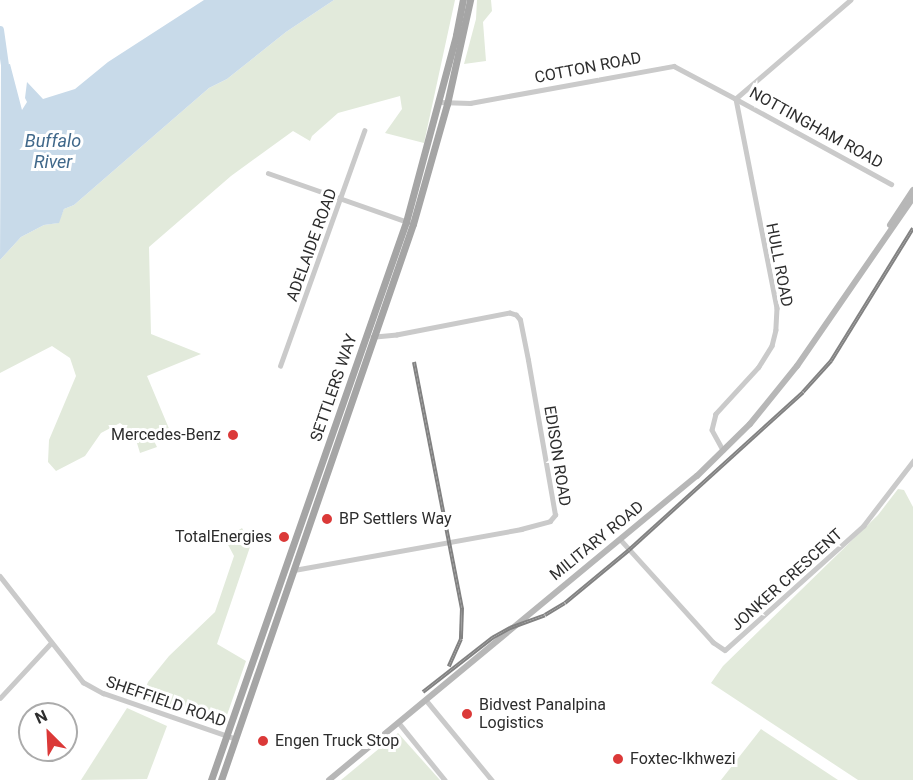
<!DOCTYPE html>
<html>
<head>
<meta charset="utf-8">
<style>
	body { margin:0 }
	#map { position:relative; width:913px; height:780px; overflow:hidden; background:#fff; font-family:Roboto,sans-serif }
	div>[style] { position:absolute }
	.green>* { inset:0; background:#e2eadb }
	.water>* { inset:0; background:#c8dae9 }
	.river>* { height:8px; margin:-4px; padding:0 4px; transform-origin:4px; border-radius:4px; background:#c8dae9 }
	.street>* { height:4.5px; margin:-2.25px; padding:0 2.25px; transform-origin:2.25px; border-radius:2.25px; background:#cacaca }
	.secondary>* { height:6px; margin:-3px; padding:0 3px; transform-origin:3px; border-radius:3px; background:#b7b7b7 }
	.primary>* { height:7px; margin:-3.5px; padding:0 3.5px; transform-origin:3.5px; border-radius:3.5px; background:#a5a5a5 }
	.rail>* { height:4px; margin-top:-2px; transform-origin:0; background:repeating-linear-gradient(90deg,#fff 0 4.5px,#828282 0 9px); box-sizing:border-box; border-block:2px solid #828282 }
	.dots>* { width:16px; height:16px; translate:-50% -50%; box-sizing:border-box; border:3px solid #fff; border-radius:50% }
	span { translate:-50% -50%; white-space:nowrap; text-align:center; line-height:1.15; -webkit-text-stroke:6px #fff; paint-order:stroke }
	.street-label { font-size:16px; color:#2d2d2d }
	.poi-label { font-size:16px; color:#2d2d2d }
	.right { translate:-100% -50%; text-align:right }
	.left { translate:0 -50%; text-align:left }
	.water-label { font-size:18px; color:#40688a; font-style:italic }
	.north { position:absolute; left:18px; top:702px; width:60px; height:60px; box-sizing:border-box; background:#fff; border:2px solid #ababab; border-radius:50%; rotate:336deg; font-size:16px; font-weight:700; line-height:24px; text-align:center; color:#2d2d2d }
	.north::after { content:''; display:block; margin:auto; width:21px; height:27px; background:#db3938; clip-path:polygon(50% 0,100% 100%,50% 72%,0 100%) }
</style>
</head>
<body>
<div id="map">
	<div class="green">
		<i style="clip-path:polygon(334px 0,455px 0,424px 143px,385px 133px,402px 109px,400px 96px,338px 113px,312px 136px,310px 141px,293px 131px,231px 176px,149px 247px,151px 334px,201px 354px,147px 376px,170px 431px,153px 439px,157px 447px,140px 453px,134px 433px,120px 423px,101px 433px,85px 456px,56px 471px,48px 462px,49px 440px,76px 376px,70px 358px,52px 346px,0 373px,0 260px,21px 237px,44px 225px,58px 223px,64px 209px,74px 205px,209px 88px,227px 79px,286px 32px)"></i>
		<i style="clip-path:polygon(477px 0,491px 0,492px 11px,483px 22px,486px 61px,464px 64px,476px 19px)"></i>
		<i style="clip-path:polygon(898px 489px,904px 490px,913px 507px,913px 780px,858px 780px,711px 683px,723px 666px,878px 515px)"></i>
		<i style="clip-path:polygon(242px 528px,251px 544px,217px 644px,246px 661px,227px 715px,215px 722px,195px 710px,151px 704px,145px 699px,144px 692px,148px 682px,169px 656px,215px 612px,234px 556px,225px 539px)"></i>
		<i style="clip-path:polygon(127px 708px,167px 726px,147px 779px,81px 780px)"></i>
		<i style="clip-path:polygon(761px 729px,838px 780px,721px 780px)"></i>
		<i style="clip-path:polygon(398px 733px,440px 780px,341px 780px)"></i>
	</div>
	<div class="water">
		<i style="clip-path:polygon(204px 0,334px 0,286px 32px,227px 79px,209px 88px,74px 205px,64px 209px,59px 223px,44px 225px,21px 237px,0 260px,1px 65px,10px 64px,22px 110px,27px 102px,25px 98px,27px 82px,43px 99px,75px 89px,108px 62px)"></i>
	</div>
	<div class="river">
		<i style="left:0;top:30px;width:34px;rotate:82deg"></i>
	</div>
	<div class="street">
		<i style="left:851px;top:0;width:152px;rotate:139.3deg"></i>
		<i style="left:736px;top:99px;width:177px;rotate:28.7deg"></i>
		<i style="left:439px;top:102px;width:31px;rotate:2deg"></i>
		<i style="left:470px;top:103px;width:207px;rotate:-10.3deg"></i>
		<i style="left:674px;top:66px;width:70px;rotate:28deg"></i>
		<i style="left:736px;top:99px;width:213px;rotate:78.9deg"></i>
		<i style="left:777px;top:308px;width:22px;rotate:93deg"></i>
		<i style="left:776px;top:330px;width:16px;rotate:104deg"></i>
		<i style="left:772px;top:346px;width:25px;rotate:122deg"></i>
		<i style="left:759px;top:367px;width:64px;rotate:132.5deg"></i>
		<i style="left:716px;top:414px;width:16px;rotate:104deg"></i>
		<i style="left:712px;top:430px;width:23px;rotate:61deg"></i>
		<i style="left:268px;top:173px;width:148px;rotate:19.3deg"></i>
		<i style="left:280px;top:366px;width:250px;rotate:-70.3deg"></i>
		<i style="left:620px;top:539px;width:139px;rotate:47.9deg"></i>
		<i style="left:713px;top:642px;width:14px;rotate:34deg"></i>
		<i style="left:725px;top:650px;width:186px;rotate:-41.9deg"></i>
		<i style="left:863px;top:526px;width:82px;rotate:-52.4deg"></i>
		<i style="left:294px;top:570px;width:231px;rotate:-10.2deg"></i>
		<i style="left:521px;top:529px;width:30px;rotate:-15deg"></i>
		<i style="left:550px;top:521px;width:8px;rotate:-50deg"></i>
		<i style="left:555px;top:515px;width:157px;rotate:-99.9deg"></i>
		<i style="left:528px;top:360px;width:41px;rotate:-101.3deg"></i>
		<i style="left:520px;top:320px;width:6px;rotate:-129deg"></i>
		<i style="left:516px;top:315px;width:6px;rotate:-162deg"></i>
		<i style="left:510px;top:313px;width:115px;rotate:169deg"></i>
		<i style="left:397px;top:335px;width:24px;rotate:175deg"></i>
		<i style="left:0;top:576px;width:135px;rotate:51.9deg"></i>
		<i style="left:83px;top:682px;width:23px;rotate:29deg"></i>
		<i style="left:103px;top:693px;width:139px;rotate:19deg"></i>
		<i style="left:0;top:698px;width:75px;rotate:-47.2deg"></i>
		<i style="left:426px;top:700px;width:104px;rotate:50.5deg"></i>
		<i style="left:399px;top:723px;width:73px;rotate:51.1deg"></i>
	</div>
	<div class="secondary">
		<i style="left:890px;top:225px;width:42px;rotate:-56.7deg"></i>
		<i style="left:329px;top:780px;width:477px;rotate:-39.6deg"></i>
		<i style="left:697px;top:476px;width:74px;rotate:-44.5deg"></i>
		<i style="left:750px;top:424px;width:75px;rotate:-51deg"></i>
		<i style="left:797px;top:366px;width:204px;rotate:-55.4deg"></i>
	</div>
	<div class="primary">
		<i style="left:211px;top:780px;width:591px;rotate:-70.74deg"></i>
		<i style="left:406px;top:222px;width:194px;rotate:-75deg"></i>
		<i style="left:456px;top:35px;width:36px;rotate:-79deg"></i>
		<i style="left:221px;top:780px;width:588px;rotate:-70.95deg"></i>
		<i style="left:413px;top:224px;width:125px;rotate:-74.2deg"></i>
		<i style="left:447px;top:104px;width:107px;rotate:-77.5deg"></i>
	</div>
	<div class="rail">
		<i style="left:414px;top:362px;width:251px;rotate:79deg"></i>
		<i style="left:462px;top:608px;width:31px;rotate:92deg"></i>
		<i style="left:461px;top:639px;width:30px;rotate:114deg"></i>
		<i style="left:423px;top:692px;width:88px;rotate:-38deg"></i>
		<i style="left:492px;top:638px;width:21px;rotate:-29deg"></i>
		<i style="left:510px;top:628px;width:37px;rotate:-20deg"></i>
		<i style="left:545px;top:615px;width:23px;rotate:-31deg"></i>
		<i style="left:565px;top:603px;width:83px;rotate:-39.6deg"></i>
		<i style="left:629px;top:550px;width:235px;rotate:-42.2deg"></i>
		<i style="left:803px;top:392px;width:42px;rotate:-47.9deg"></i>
		<i style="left:831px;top:361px;width:156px;rotate:-58.3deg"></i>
	</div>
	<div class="dots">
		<i style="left:233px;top:435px;background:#db3938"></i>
		<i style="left:327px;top:519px;background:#db3938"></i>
		<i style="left:284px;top:537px;background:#db3938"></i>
		<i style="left:467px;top:714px;background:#db3938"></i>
		<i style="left:263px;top:741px;background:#db3938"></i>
		<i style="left:618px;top:759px;background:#db3938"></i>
	</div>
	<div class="street-label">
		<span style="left:588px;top:68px;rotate:-11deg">COTTON ROAD</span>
		<span style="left:816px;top:128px;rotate:29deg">NOTTINGHAM ROAD</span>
		<span style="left:312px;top:245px;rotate:-70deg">ADELAIDE ROAD</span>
		<span style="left:779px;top:265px;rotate:79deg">HULL ROAD</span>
		<span style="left:334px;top:388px;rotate:-71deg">SETTLERS WAY</span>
		<span style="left:557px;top:456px;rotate:81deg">EDISON ROAD</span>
		<span style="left:597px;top:541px;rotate:-39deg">MILITARY ROAD</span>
		<span style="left:787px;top:580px;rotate:-42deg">JONKER CRESCENT</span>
		<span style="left:166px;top:702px;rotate:19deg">SHEFFIELD ROAD</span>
	</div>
	<div class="poi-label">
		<span class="right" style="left:221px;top:435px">Mercedes-Benz</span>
		<span class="left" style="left:339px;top:519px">BP Settlers Way</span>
		<span class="right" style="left:272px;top:537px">TotalEnergies</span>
		<span class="left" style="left:479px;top:714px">Bidvest Panalpina<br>Logistics</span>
		<span class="left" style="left:275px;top:741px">Engen Truck Stop</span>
		<span class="left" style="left:630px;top:759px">Foxtec-Ikhwezi</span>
	</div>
	<div class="water-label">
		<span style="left:53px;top:152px">Buffalo<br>River</span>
	</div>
	<div class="north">N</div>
</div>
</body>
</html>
